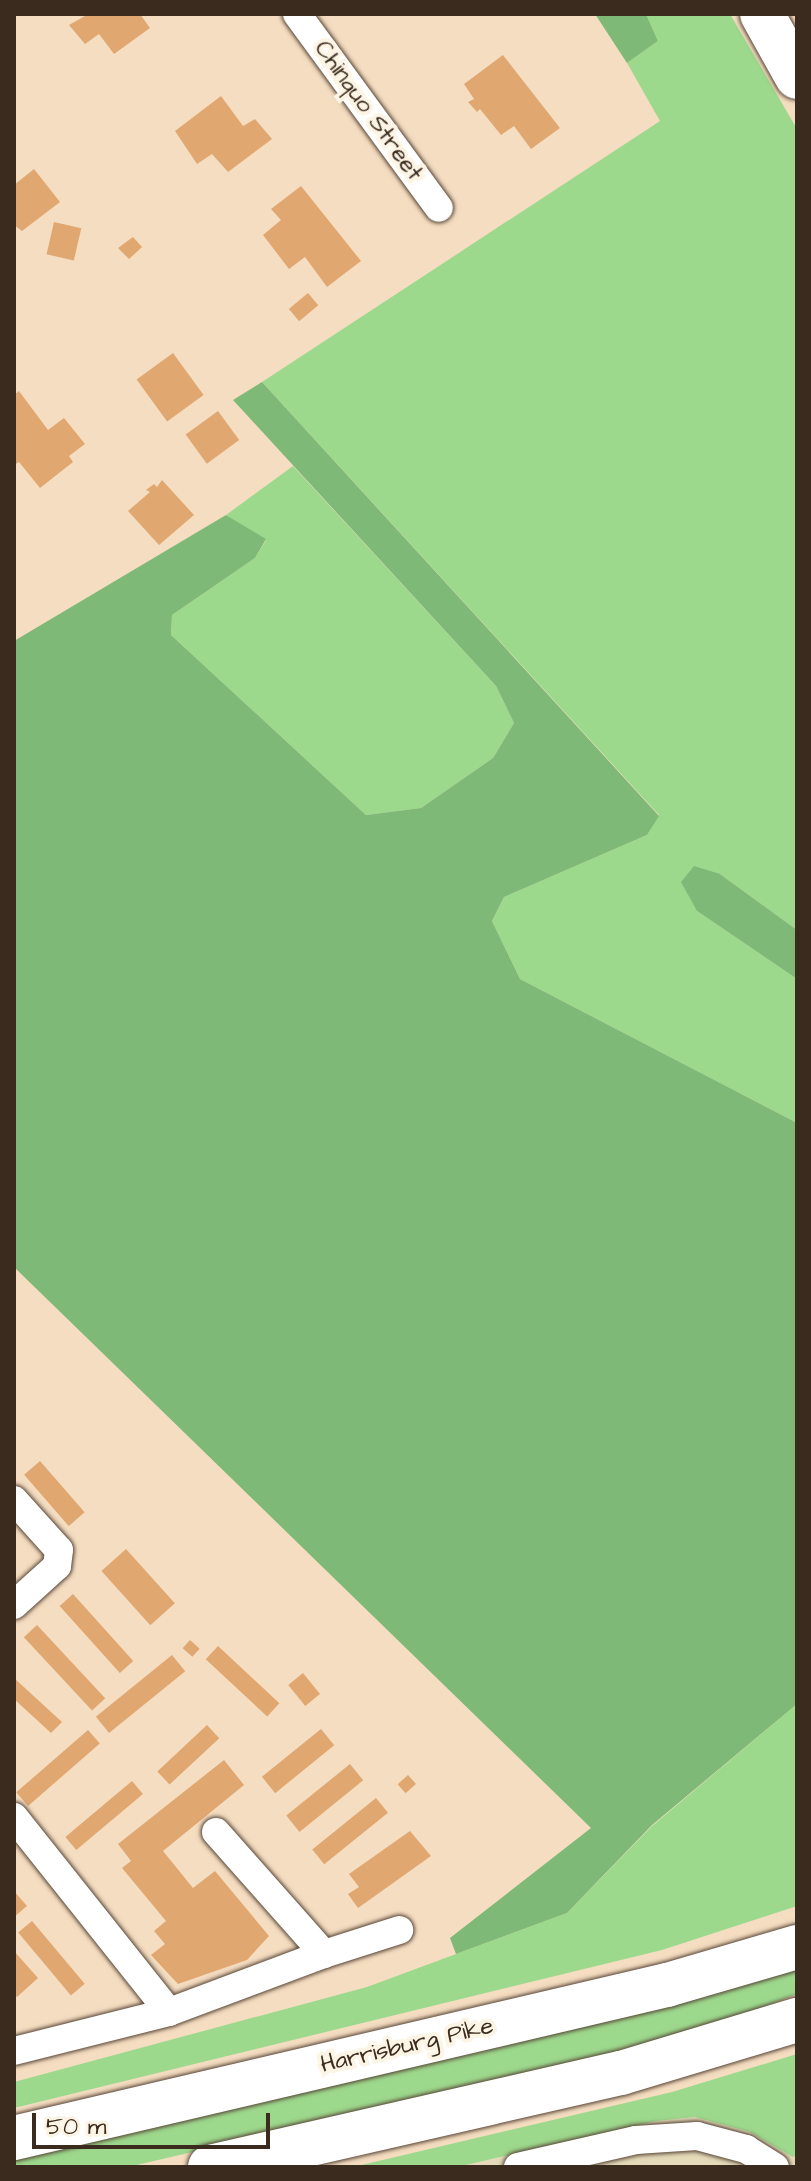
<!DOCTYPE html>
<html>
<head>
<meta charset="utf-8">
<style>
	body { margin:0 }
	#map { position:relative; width:811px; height:2181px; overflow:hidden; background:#f5ddc1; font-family:"Architects Daughter",sans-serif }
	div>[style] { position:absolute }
	.built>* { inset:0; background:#e5dbba }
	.green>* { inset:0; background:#9dd98d }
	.forest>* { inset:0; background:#7eb978 }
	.building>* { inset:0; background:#e1a771; transform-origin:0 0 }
	.roads { filter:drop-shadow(0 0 2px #574536) drop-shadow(0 0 2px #574536) }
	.minor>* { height:28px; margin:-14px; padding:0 14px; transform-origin:14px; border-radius:14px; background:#fff }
	.primary>* { height:44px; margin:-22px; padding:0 22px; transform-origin:22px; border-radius:22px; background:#fff }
	.motorway>* { height:44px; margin:-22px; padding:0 22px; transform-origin:22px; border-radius:22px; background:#fff }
	span { translate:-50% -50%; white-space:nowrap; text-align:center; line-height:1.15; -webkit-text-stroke:8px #fcf5e5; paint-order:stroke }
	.street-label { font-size:24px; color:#3b2a1e }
	.frame { position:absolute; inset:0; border:16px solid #3b2a1e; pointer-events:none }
	.scale { position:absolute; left:32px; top:2113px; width:238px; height:36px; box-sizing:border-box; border:4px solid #3b2a1e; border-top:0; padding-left:10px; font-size:24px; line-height:28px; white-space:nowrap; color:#3b2a1e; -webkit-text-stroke:6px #fcf5e5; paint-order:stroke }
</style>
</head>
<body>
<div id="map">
	<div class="built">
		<i style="clip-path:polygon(695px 2117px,751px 2132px,793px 2157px,797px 2155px,797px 2167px,457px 2167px,656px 2121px)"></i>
	</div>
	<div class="green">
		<i style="clip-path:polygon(646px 14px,730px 14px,797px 129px,797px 930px,720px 874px,697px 911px,797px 979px,797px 1123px,520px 979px,492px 921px,504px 897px,647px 835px,659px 815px,262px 382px,660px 121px,627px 63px,658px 41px)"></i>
		<i style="clip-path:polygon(293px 466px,496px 686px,514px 723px,493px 758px,421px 808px,366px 815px,171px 635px,172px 615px,255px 558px,266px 540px,226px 515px)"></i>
		<i style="clip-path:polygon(797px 1704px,797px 1906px,662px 1950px,14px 2108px,14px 2082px,367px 1987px,567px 1913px,652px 1826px)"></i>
		<i style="clip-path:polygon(797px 1969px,797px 1994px,681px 2038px,128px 2167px,14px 2167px,14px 2159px,673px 2005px)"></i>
		<i style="clip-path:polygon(797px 2054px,797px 2155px,793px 2157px,750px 2132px,695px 2117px,656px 2121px,457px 2167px,353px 2167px,672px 2092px)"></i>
	</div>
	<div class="forest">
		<i style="clip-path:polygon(595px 14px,646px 14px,658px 41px,627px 63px)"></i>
		<i style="clip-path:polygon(262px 382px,659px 816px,647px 835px,504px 897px,492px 921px,520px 979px,797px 1123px,797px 1704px,652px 1825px,567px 1913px,456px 1954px,450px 1938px,591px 1828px,14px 1267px,14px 641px,226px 515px,266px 539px,255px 558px,172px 615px,171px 635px,366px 815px,421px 808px,493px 758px,514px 723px,496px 686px,233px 400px)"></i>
		<i style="clip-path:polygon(694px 866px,720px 874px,797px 930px,797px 979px,697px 911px,681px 882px)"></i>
	</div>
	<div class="building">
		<i style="clip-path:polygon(84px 14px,140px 14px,150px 28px,114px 54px,99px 34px,85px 44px,69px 25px,85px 16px)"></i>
		<i style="clip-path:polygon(503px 55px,560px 128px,531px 149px,514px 126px,501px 135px,480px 109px,477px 112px,468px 102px,474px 99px,464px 84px)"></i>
		<i style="clip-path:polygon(221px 96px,243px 126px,255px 119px,272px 139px,228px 172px,212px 154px,197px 164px,175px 131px)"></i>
		<i style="clip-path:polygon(34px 169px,60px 202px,22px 231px,14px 225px,14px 185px)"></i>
		<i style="clip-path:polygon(301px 186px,361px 261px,327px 287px,305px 257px,289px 269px,263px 235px,281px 220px,271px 209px)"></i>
		<i style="left:54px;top:222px;width:28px;height:33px;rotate:13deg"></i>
		<i style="clip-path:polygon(133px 237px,142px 247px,129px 259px,118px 248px)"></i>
		<i style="left:308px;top:293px;width:16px;height:25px;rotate:50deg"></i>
		<i style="left:173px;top:353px;width:52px;height:45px;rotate:54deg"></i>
		<i style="clip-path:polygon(19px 391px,48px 430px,64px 418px,85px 444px,69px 456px,73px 462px,40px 488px,19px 462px,14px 465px,14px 395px)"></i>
		<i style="left:218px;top:411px;width:36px;height:40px;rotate:54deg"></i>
		<i style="clip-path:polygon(162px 480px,194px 515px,159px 545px,128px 511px,150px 492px,146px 490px,154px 484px,157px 487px)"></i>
		<i style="left:40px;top:1461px;width:68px;height:21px;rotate:49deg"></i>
		<i style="left:126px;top:1549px;width:73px;height:33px;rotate:48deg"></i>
		<i style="left:73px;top:1594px;width:90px;height:18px;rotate:48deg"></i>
		<i style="left:37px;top:1625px;width:100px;height:18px;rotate:47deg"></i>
		<i style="left:190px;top:1640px;width:13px;height:11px;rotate:42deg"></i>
		<i style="left:218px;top:1646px;width:84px;height:18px;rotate:43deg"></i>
		<i style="left:172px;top:1655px;width:21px;height:98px;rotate:51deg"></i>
		<i style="left:303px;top:1673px;width:27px;height:19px;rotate:51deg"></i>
		<i style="clip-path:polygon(14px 1678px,62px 1722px,51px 1733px,14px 1699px)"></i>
		<i style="left:207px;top:1725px;width:18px;height:68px;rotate:47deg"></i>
		<i style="left:321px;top:1729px;width:21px;height:76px;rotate:51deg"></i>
		<i style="left:88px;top:1730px;width:18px;height:95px;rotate:49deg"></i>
		<i style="clip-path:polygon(224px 1760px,244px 1785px,163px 1851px,193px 1888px,215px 1871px,269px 1936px,247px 1960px,178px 1984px,151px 1955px,165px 1944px,154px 1931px,166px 1921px,122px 1868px,131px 1861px,118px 1844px)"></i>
		<i style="left:350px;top:1764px;width:21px;height:82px;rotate:51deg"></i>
		<i style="left:408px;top:1775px;width:12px;height:14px;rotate:48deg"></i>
		<i style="left:132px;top:1781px;width:17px;height:87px;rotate:50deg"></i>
		<i style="left:376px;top:1798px;width:19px;height:82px;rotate:51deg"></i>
		<i style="clip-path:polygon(410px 1831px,431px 1856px,358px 1908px,348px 1894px,359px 1887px,349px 1874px)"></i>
		<i style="clip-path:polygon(14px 1891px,27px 1906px,14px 1917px)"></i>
		<i style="left:32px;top:1921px;width:82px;height:18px;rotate:50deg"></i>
		<i style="clip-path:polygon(14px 1951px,38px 1978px,17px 1997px,14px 1994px)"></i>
	</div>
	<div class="roads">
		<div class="minor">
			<i style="left:297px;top:14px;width:240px;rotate:53.8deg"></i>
			<i style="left:14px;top:1500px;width:67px;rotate:48deg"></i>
			<i style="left:59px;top:1550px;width:16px;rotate:97deg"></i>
			<i style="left:57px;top:1566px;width:58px;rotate:137.8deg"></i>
			<i style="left:14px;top:1817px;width:249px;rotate:51.5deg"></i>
			<i style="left:216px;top:1832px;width:163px;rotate:48.5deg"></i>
			<i style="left:14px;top:2051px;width:160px;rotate:-14.1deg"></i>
			<i style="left:169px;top:2012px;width:165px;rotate:-20.5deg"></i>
			<i style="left:324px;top:1954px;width:79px;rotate:-17.7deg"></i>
			<i style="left:518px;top:2167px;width:121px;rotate:-12.9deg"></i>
			<i style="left:636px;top:2140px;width:61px;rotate:-3.8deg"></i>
			<i style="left:697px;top:2136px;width:51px;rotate:14.9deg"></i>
			<i style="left:746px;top:2149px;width:34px;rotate:32deg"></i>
		</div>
		<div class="primary">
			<i style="left:14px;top:2138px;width:671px;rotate:-13.19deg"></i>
			<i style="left:667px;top:1985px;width:135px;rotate:-16.3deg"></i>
			<i style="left:210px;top:2167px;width:422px;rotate:-12.9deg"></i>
			<i style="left:621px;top:2073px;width:184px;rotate:-16.8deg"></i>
		</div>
		<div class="motorway">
			<i style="left:762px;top:14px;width:72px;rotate:60.9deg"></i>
		</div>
	</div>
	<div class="street-label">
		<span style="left:368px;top:111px;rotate:54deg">Chinquo Street</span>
		<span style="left:407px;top:2046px;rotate:-13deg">Harrisburg Pike</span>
	</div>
	<div class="frame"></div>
	<div class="scale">50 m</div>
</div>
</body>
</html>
